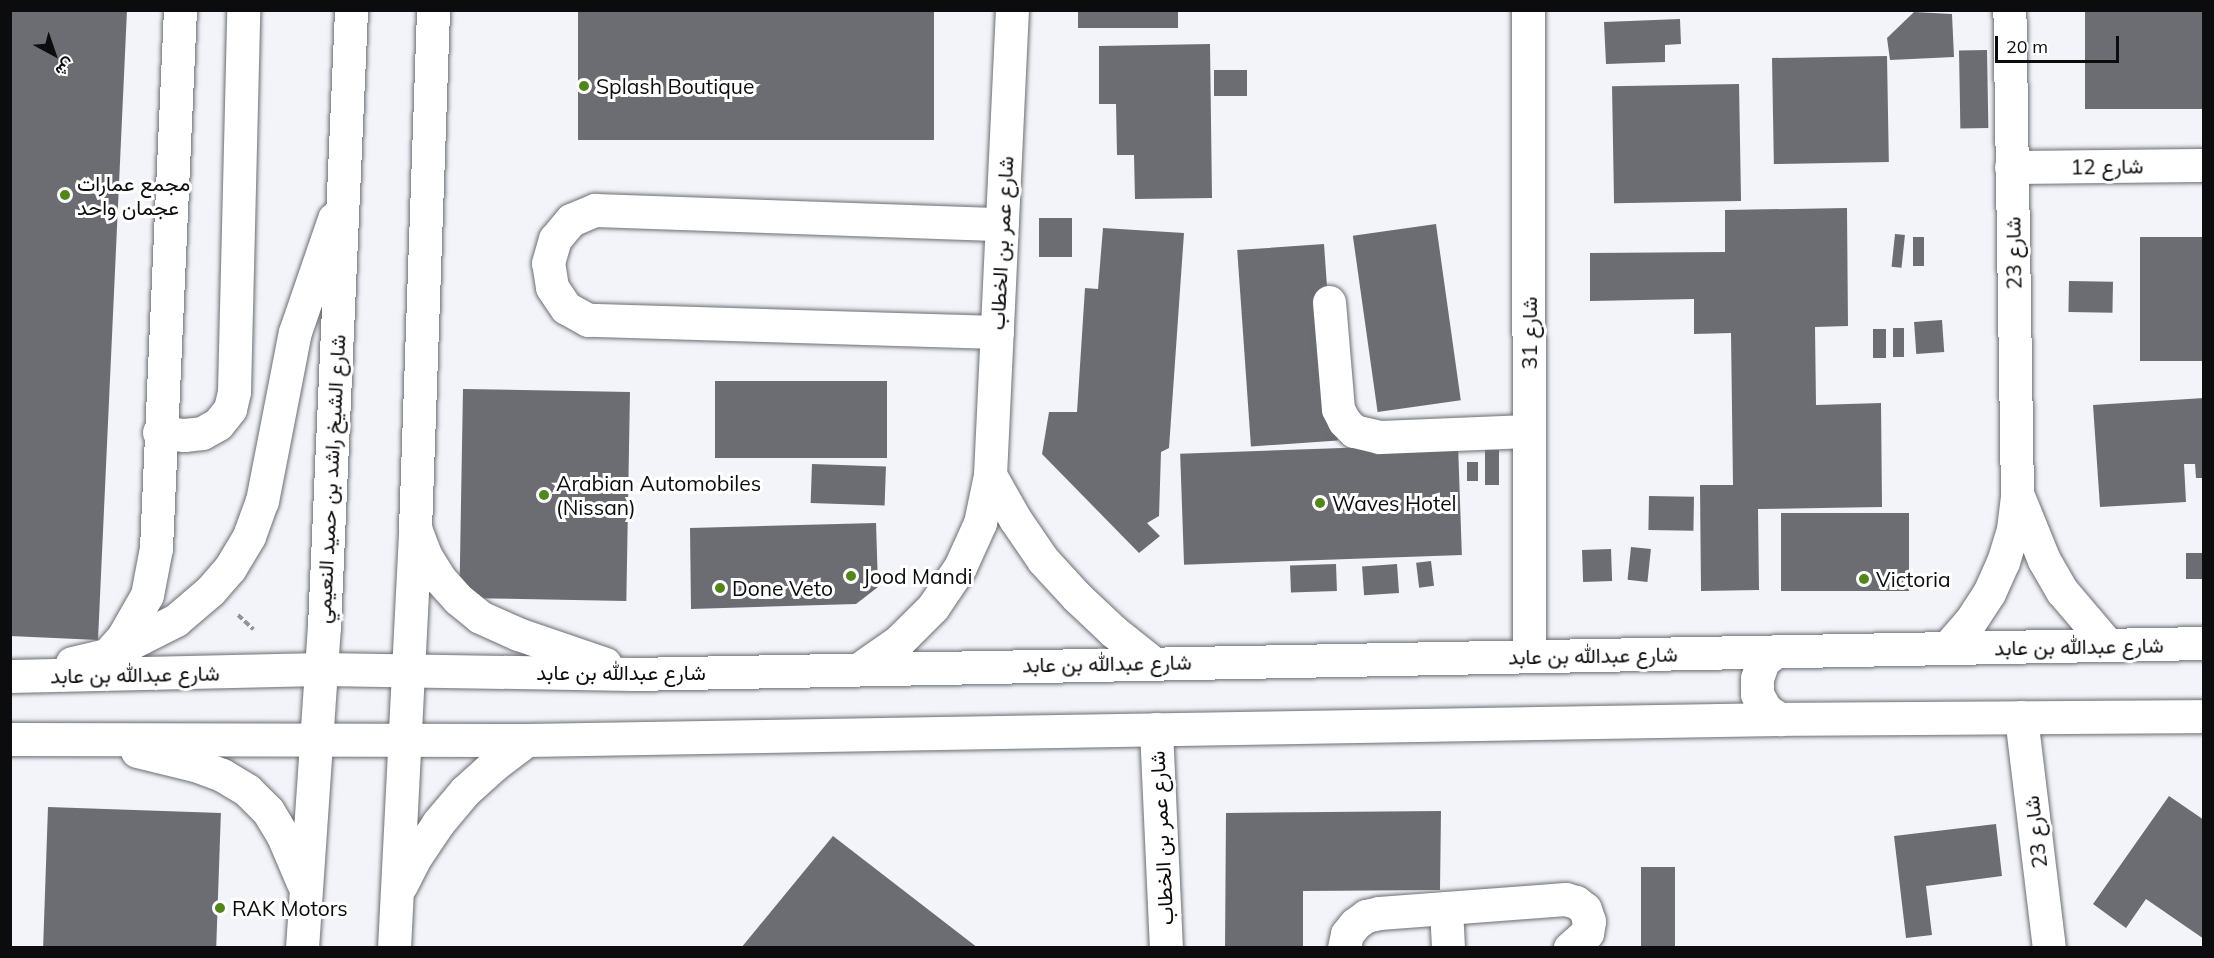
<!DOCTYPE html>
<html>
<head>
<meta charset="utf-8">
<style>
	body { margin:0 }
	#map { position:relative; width:2214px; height:958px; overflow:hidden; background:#f2f4fa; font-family:Mulish,Vazirmatn,sans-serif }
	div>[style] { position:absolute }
	.building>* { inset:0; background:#6b6d72; transform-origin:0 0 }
	.path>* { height:4px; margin-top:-2px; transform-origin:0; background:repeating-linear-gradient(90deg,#939499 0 6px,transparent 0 9px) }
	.roads { filter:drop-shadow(0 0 2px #6b6d72) drop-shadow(0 0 2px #6b6d72) }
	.minor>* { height:33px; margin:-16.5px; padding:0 16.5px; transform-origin:16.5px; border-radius:16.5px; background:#fff }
	.major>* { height:33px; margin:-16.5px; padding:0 16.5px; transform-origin:16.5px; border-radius:16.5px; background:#fff }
	.dots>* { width:16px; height:16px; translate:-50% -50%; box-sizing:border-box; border:3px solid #fff; border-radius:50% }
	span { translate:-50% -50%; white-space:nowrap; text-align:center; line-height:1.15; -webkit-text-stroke:6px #fff; paint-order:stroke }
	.poi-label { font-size:21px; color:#0c0c0e }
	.left { translate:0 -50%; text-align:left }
	.street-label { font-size:21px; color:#0c0c0e }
	.frame { position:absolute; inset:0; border:12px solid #0c0c0e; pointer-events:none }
	.north { position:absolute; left:24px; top:24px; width:60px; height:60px; -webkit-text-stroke:4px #fff; paint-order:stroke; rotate:140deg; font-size:16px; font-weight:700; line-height:24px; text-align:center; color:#0c0c0e }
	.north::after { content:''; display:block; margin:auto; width:21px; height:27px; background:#0c0c0e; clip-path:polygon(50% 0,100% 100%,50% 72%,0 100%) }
	.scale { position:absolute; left:1995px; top:36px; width:124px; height:27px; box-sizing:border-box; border:3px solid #0c0c0e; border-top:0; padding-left:8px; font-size:18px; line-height:21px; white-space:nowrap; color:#0c0c0e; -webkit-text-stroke:4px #fff; paint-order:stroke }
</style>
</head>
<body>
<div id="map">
	<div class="building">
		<i style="clip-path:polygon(10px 10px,127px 10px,98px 640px,10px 636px)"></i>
		<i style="left:578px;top:10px;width:356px;height:130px"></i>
		<i style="left:1078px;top:10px;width:100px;height:18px"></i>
		<i style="left:2085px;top:10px;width:119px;height:99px"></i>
		<i style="clip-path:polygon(1914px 12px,1952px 14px,1954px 57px,1890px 60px,1887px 38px)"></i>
		<i style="clip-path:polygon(1680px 19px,1681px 44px,1665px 45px,1665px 62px,1606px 64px,1604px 22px)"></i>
		<i style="clip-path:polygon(1210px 44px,1212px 198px,1135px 199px,1134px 155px,1117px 155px,1116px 104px,1099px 104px,1099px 46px)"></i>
		<i style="left:1987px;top:50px;width:78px;height:28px;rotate:89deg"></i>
		<i style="left:1887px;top:56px;width:106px;height:115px;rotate:89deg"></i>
		<i style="left:1214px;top:70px;width:33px;height:26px"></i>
		<i style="left:1739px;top:84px;width:117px;height:127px;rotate:89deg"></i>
		<i style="clip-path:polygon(1847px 208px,1848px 326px,1815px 327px,1816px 405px,1881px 403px,1882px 507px,1758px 509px,1759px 590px,1701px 591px,1700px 485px,1733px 485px,1731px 333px,1694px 334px,1694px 299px,1590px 301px,1590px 253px,1725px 252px,1725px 210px)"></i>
		<i style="left:1039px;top:218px;width:33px;height:39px"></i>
		<i style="left:1436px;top:224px;width:178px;height:84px;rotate:82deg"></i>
		<i style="clip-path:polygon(1103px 228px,1184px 233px,1169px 448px,1161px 452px,1159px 516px,1147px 523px,1160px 536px,1139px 553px,1042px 454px,1049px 412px,1077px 412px,1085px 288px,1098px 289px)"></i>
		<i style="left:1895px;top:234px;width:10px;height:33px;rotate:6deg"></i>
		<i style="left:1913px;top:237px;width:11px;height:29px"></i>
		<i style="left:2140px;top:237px;width:64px;height:124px"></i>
		<i style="left:1324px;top:244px;width:197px;height:87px;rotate:86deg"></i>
		<i style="left:2069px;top:281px;width:44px;height:31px;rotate:1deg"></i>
		<i style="left:1942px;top:320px;width:32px;height:28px;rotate:86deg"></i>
		<i style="left:1893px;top:328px;width:11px;height:29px"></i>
		<i style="left:1873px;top:329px;width:13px;height:29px"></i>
		<i style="left:887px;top:381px;width:77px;height:172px;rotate:90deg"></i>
		<i style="left:463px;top:389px;width:167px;height:209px;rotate:1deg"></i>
		<i style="clip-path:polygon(2204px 398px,2204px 478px,2196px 478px,2195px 464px,2184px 464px,2186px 502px,2100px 507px,2093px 405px)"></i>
		<i style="left:1458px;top:444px;width:111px;height:278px;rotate:88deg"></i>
		<i style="left:1485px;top:450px;width:14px;height:35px"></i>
		<i style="left:1467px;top:462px;width:11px;height:19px"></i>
		<i style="left:812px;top:464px;width:74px;height:39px;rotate:2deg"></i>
		<i style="left:1649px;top:496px;width:45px;height:34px;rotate:1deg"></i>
		<i style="left:1781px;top:513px;width:128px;height:78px"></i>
		<i style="clip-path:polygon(876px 523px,878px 587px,856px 604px,691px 609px,690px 528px)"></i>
		<i style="left:1631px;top:547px;width:20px;height:33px;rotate:6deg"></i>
		<i style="left:1611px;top:549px;width:32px;height:29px;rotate:88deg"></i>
		<i style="left:2204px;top:553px;width:26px;height:18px;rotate:90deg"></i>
		<i style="left:1431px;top:561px;width:25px;height:15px;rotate:83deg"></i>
		<i style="left:1336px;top:564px;width:27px;height:46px;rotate:88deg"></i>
		<i style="left:1397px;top:564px;width:29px;height:35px;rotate:86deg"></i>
		<i style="clip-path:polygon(2169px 796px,2204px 820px,2204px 939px,2146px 899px,2126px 928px,2093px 904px)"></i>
		<i style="left:48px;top:807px;width:173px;height:141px;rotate:2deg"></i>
		<i style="clip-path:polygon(1441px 811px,1440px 890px,1303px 891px,1303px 948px,1225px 948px,1226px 813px)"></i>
		<i style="clip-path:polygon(1996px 824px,2002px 876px,1926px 886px,1932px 935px,1906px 938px,1894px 836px)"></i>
		<i style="clip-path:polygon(833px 836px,978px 948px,741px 948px)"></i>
		<i style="left:1641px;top:867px;width:34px;height:81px"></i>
	</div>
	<div class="path">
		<i style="left:238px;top:615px;width:21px;rotate:43deg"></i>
	</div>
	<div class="roads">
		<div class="minor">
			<i style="left:1528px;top:10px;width:646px;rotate:89.91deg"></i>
			<i style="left:2011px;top:167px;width:193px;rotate:-0.6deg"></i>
			<i style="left:1329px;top:302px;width:107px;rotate:85.2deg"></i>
			<i style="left:1338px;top:409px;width:13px;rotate:63deg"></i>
			<i style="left:1344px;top:421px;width:14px;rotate:45deg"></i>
			<i style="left:1354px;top:431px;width:26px;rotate:13deg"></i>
			<i style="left:1379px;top:437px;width:150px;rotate:-2.3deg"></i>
			<i style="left:997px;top:332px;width:409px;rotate:-178.3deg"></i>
			<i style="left:588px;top:320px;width:25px;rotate:-151deg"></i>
			<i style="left:566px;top:308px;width:25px;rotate:-124deg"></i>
			<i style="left:552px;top:287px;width:24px;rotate:-99deg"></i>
			<i style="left:548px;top:263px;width:25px;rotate:-74deg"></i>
			<i style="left:555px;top:239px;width:25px;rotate:-50deg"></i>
			<i style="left:571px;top:220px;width:26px;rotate:-23deg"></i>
			<i style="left:595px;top:210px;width:407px;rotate:2deg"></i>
			<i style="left:159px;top:432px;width:25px;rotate:7deg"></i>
			<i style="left:184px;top:435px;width:18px;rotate:-6deg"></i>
			<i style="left:202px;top:433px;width:18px;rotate:-29deg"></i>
			<i style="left:218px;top:424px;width:19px;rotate:-51deg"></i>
			<i style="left:230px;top:409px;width:18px;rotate:-77deg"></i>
			<i style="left:234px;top:391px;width:381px;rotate:-88.6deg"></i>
			<i style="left:990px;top:475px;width:51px;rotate:60.4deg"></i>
			<i style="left:1015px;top:519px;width:50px;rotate:55.7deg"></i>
			<i style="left:1043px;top:560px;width:50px;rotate:47.4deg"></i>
			<i style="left:1077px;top:597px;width:50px;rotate:43.4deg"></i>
			<i style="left:1113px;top:631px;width:50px;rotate:38.5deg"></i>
			<i style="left:2018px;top:496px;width:69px;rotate:67.9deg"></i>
			<i style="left:2044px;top:560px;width:36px;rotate:60deg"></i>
			<i style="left:2062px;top:591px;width:71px;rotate:49.6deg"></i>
			<i style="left:1947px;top:648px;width:35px;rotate:-49deg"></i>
			<i style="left:1970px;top:622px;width:35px;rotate:-57deg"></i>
			<i style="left:1989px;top:593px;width:34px;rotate:-66deg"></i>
			<i style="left:2003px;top:562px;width:34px;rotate:-73deg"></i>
			<i style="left:2013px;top:529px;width:34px;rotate:-83deg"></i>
			<i style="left:2017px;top:495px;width:485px;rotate:-90.9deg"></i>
			<i style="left:107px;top:655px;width:24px;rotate:-48deg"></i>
			<i style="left:123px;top:637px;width:48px;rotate:-60.3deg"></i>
			<i style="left:147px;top:595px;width:48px;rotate:-79.2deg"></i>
			<i style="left:156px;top:548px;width:539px;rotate:-87.45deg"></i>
			<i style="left:859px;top:669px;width:49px;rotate:-35deg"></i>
			<i style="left:899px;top:641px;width:48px;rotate:-45deg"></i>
			<i style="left:933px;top:607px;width:48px;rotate:-56deg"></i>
			<i style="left:960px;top:567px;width:48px;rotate:-65.6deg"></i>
			<i style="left:980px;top:523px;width:49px;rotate:-78.2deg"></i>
			<i style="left:990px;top:475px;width:466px;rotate:-87.3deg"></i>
			<i style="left:2021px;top:717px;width:233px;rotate:83.1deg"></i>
			<i style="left:1156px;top:729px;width:219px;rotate:87.4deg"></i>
			<i style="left:1446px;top:908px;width:40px;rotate:87.1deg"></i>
			<i style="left:1344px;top:948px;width:14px;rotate:-78deg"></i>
			<i style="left:1347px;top:934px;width:13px;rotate:-51deg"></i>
			<i style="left:1355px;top:924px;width:14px;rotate:-36deg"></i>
			<i style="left:1366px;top:916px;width:13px;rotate:-13deg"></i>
			<i style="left:1379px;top:913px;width:187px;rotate:-4.3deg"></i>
			<i style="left:1565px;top:899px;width:11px;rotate:15deg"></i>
			<i style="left:1576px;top:902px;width:11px;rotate:38deg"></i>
			<i style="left:1585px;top:909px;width:13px;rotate:72deg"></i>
			<i style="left:1589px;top:921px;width:12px;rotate:99deg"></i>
			<i style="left:1587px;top:933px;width:23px;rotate:139deg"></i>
		</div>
		<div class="major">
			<i style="left:416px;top:531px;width:26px;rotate:69deg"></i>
			<i style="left:425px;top:555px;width:28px;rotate:58deg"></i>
			<i style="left:440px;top:579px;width:27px;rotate:48deg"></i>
			<i style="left:458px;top:599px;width:28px;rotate:39deg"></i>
			<i style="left:480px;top:617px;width:42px;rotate:24.1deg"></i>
			<i style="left:518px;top:634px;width:92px;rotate:19deg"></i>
			<i style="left:1776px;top:651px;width:16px;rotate:142deg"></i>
			<i style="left:1763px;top:661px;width:18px;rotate:109deg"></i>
			<i style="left:1757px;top:678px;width:16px;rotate:90deg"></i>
			<i style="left:1757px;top:694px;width:18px;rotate:61deg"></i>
			<i style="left:1766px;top:710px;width:17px;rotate:33deg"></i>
			<i style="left:72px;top:663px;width:36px;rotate:-13deg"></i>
			<i style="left:107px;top:655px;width:77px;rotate:-26.9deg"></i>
			<i style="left:176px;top:620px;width:45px;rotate:-40.5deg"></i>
			<i style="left:210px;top:591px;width:30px;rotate:-49deg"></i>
			<i style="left:230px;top:568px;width:37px;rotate:-59deg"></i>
			<i style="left:249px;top:536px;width:37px;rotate:-70deg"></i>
			<i style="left:262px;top:501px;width:172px;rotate:-79deg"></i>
			<i style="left:295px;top:332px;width:120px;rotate:-71deg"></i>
			<i style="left:10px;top:676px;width:311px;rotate:-1.3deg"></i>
			<i style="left:321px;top:669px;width:311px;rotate:0.9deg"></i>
			<i style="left:632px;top:674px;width:1572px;rotate:-1.13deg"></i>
			<i style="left:10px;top:739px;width:517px;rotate:0.11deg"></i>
			<i style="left:527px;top:740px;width:1253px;rotate:-0.96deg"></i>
			<i style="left:1780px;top:719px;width:424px;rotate:-0.4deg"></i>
			<i style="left:137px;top:751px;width:60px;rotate:13.6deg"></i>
			<i style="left:195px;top:765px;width:29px;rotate:20deg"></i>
			<i style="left:222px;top:775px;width:29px;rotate:31deg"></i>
			<i style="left:247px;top:790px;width:30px;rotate:45deg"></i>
			<i style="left:268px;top:811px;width:29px;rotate:59deg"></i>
			<i style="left:283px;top:836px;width:51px;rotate:66.9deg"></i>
			<i style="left:401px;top:885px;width:33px;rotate:-63deg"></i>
			<i style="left:416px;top:856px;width:40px;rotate:-56deg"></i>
			<i style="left:438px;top:823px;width:42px;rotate:-49.8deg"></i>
			<i style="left:465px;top:791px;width:40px;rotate:-42deg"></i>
			<i style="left:495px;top:764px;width:40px;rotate:-37deg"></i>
			<i style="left:302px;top:948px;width:322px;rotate:-86.1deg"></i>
			<i style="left:324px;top:627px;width:618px;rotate:-87.49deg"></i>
			<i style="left:394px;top:948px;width:420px;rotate:-87.1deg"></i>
			<i style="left:415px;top:529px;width:519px;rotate:-88.01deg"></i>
		</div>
	</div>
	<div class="dots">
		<i style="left:584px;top:86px;background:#52861c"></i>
		<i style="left:65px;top:195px;background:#52861c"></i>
		<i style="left:544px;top:495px;background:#52861c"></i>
		<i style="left:1320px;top:503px;background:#52861c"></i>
		<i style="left:851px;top:576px;background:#52861c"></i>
		<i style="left:1864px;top:579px;background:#52861c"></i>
		<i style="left:720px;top:588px;background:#52861c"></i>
		<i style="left:220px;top:908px;background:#52861c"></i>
	</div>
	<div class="poi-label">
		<span class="left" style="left:596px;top:86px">Splash Boutique</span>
		<span class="left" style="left:77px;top:195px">مجمع عمارات<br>عجمان واحد</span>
		<span class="left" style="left:556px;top:495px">Arabian Automobiles<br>(Nissan)</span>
		<span class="left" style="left:1332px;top:503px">Waves Hotel</span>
		<span class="left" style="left:863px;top:576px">Jood Mandi</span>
		<span class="left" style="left:1876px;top:579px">Victoria</span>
		<span class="left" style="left:732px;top:588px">Done Veto</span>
		<span class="left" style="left:232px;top:908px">RAK Motors</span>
	</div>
	<div class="street-label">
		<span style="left:2107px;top:166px;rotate:-1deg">شارع 12</span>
		<span style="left:1001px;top:243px;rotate:-87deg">شارع عمر بن الخطاب</span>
		<span style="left:2013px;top:253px;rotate:-91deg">شارع 23</span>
		<span style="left:1529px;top:333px;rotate:-90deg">شارع 31</span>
		<span style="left:330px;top:479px;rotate:-87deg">شارع الشيخ راشد بن حميد النعيمي</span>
		<span style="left:2079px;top:646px;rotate:-1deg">شارع عبدالله بن عابد</span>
		<span style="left:1593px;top:655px;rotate:-1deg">شارع عبدالله بن عابد</span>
		<span style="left:1107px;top:663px;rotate:-1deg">شارع عبدالله بن عابد</span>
		<span style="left:621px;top:672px">شارع عبدالله بن عابد</span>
		<span style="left:135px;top:674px;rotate:-1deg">شارع عبدالله بن عابد</span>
		<span style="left:2035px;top:832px;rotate:-97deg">شارع 23</span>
		<span style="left:1161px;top:838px;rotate:-93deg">شارع عمر بن الخطاب</span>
	</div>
	<div class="frame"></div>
	<div class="north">ش</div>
	<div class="scale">20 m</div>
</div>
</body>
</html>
